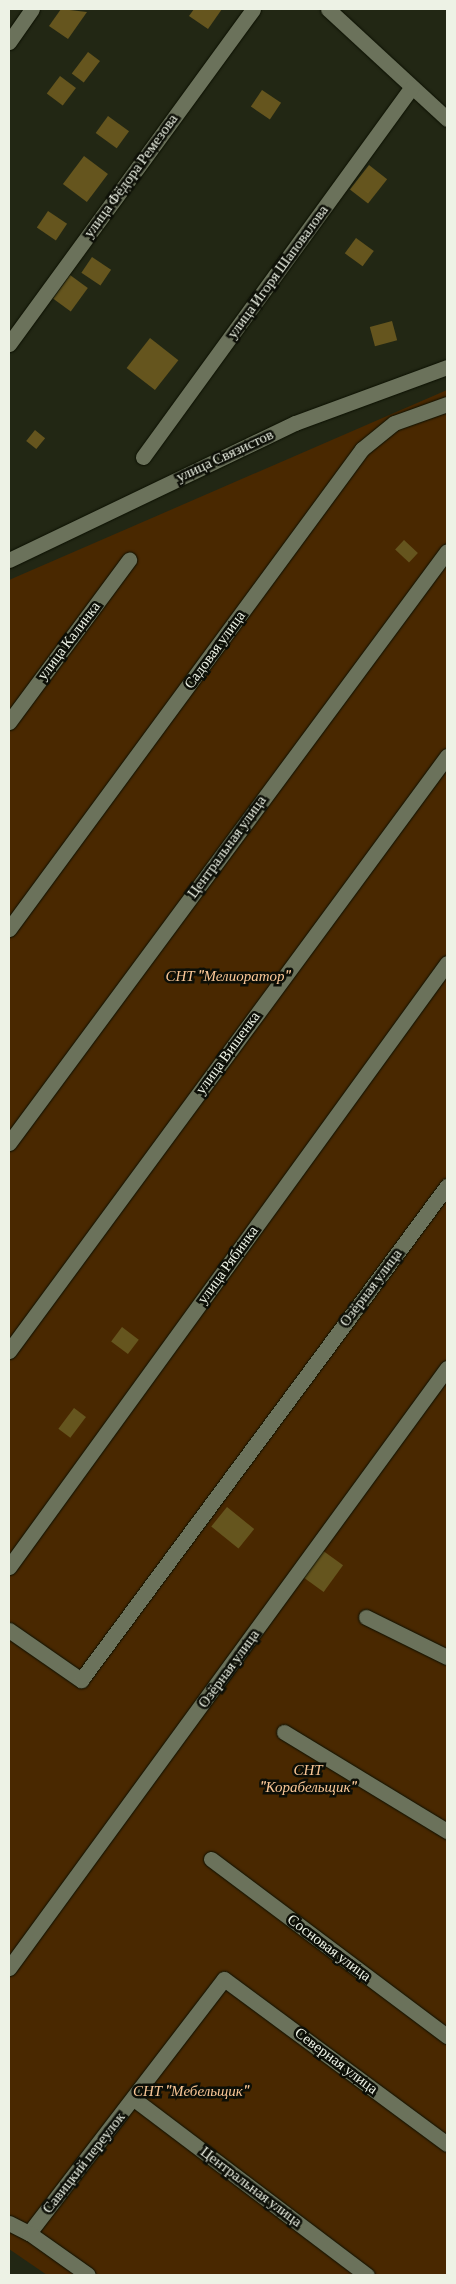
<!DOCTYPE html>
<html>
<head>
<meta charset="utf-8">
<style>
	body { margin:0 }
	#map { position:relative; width:456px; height:2284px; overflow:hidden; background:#222714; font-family:"Crimson Pro",serif }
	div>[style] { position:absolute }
	.green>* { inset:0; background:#492800 }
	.building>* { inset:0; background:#65551e; transform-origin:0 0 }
	.roads { filter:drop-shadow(0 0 1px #0c1001) drop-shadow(0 0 1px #0c1001) }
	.street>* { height:15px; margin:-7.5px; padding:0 7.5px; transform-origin:7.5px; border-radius:7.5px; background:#6b725b }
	span { translate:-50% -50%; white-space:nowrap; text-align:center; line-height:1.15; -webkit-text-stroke:5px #0d0f07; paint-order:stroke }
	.street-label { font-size:15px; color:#edf2e5 }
	.park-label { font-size:15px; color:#fac797; font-style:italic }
	.frame { position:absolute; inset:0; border:10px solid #edf2e5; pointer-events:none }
</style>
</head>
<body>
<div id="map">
	<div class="green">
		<i style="clip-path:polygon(447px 390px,447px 2275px,47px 2275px,9px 2249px,9px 580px)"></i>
	</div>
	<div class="building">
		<i style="clip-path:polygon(61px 9px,87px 12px,68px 39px,49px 26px)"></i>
		<i style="clip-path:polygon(194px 9px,222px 9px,208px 29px,189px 16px)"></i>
		<i style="left:88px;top:52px;width:15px;height:27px;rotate:37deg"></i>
		<i style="left:60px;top:76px;width:20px;height:22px;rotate:37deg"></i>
		<i style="left:262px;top:90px;width:23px;height:20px;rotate:34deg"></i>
		<i style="left:108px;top:116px;width:26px;height:21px;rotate:36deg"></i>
		<i style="left:84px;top:156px;width:30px;height:35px;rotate:37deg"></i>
		<i style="left:369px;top:165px;width:23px;height:31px;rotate:38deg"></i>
		<i style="left:48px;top:211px;width:23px;height:20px;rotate:34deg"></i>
		<i style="left:356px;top:238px;width:22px;height:19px;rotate:36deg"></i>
		<i style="left:92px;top:257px;width:23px;height:19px;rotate:34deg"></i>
		<i style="left:70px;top:275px;width:22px;height:29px;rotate:36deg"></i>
		<i style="left:392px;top:321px;width:20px;height:23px;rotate:75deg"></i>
		<i style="left:150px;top:338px;width:36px;height:38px;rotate:38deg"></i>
		<i style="left:35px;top:430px;width:13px;height:14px;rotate:39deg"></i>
		<i style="left:404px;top:540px;width:19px;height:13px;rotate:43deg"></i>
		<i style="left:122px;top:1327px;width:21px;height:18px;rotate:37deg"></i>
		<i style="left:74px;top:1408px;width:15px;height:26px;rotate:37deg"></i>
		<i style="left:227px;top:1507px;width:35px;height:25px;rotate:39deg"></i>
		<i style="left:322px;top:1550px;width:26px;height:33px;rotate:36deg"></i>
	</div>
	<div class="roads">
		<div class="street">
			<i style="left:328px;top:9px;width:162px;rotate:42.7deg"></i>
			<i style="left:9px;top:42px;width:40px;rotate:-55.1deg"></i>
			<i style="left:9px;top:344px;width:414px;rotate:-53.9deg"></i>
			<i style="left:143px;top:457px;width:457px;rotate:-54deg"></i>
			<i style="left:9px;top:560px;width:317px;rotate:-25.6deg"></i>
			<i style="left:295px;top:423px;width:162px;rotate:-20.2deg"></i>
			<i style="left:9px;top:722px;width:202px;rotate:-53.5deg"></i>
			<i style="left:9px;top:929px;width:596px;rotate:-53.67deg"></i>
			<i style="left:362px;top:449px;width:41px;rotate:-39.1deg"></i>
			<i style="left:394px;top:423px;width:56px;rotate:-19.7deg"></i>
			<i style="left:9px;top:1143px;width:736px;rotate:-53.5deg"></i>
			<i style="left:9px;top:1351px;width:739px;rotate:-53.64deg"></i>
			<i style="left:9px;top:1567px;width:746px;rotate:-54.05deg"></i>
			<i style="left:366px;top:1617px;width:90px;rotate:26.3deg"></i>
			<i style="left:9px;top:1630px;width:88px;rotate:34.8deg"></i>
			<i style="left:81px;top:1680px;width:615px;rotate:-53.47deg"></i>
			<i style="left:284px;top:1732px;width:191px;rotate:31.3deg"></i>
			<i style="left:211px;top:1859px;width:295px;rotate:36.9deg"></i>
			<i style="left:9px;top:1968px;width:743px;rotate:-53.87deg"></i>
			<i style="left:134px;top:2099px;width:292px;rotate:37.1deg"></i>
			<i style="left:9px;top:2223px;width:22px;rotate:27deg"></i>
			<i style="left:29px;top:2233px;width:320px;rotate:-52.5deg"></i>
			<i style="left:224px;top:1979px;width:277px;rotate:36.5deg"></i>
			<i style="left:29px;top:2233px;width:72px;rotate:35.4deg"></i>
		</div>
	</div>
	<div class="street-label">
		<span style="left:131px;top:176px;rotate:-54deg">улица Фёдора Ремезова</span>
		<span style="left:278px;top:272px;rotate:-54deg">улица Игоря Шаповалова</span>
		<span style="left:225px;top:456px;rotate:-25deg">улица Связистов</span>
		<span style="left:69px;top:641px;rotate:-53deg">улица Калинка</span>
		<span style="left:215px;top:650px;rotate:-54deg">Садовая улица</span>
		<span style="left:227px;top:847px;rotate:-54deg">Центральная улица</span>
		<span style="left:228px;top:1053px;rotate:-54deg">улица Вишенка</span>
		<span style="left:228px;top:1265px;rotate:-54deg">улица Рябинка</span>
		<span style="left:371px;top:1288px;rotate:-53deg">Озёрная улица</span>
		<span style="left:229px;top:1669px;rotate:-54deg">Озёрная улица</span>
		<span style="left:329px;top:1948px;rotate:37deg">Сосновая улица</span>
		<span style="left:336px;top:2061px;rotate:37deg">Северная улица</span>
		<span style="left:84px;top:2163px;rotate:-52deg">Савицкий переулок</span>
		<span style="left:251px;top:2187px;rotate:37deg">Центральная улица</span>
	</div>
	<div class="park-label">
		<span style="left:228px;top:977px">СНТ "Мелиоратор"</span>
		<span style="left:308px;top:1779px">СНТ<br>"Корабельщик"</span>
		<span style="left:191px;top:2092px">СНТ "Мебельщик"</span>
	</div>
	<div class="frame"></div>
</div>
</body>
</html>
